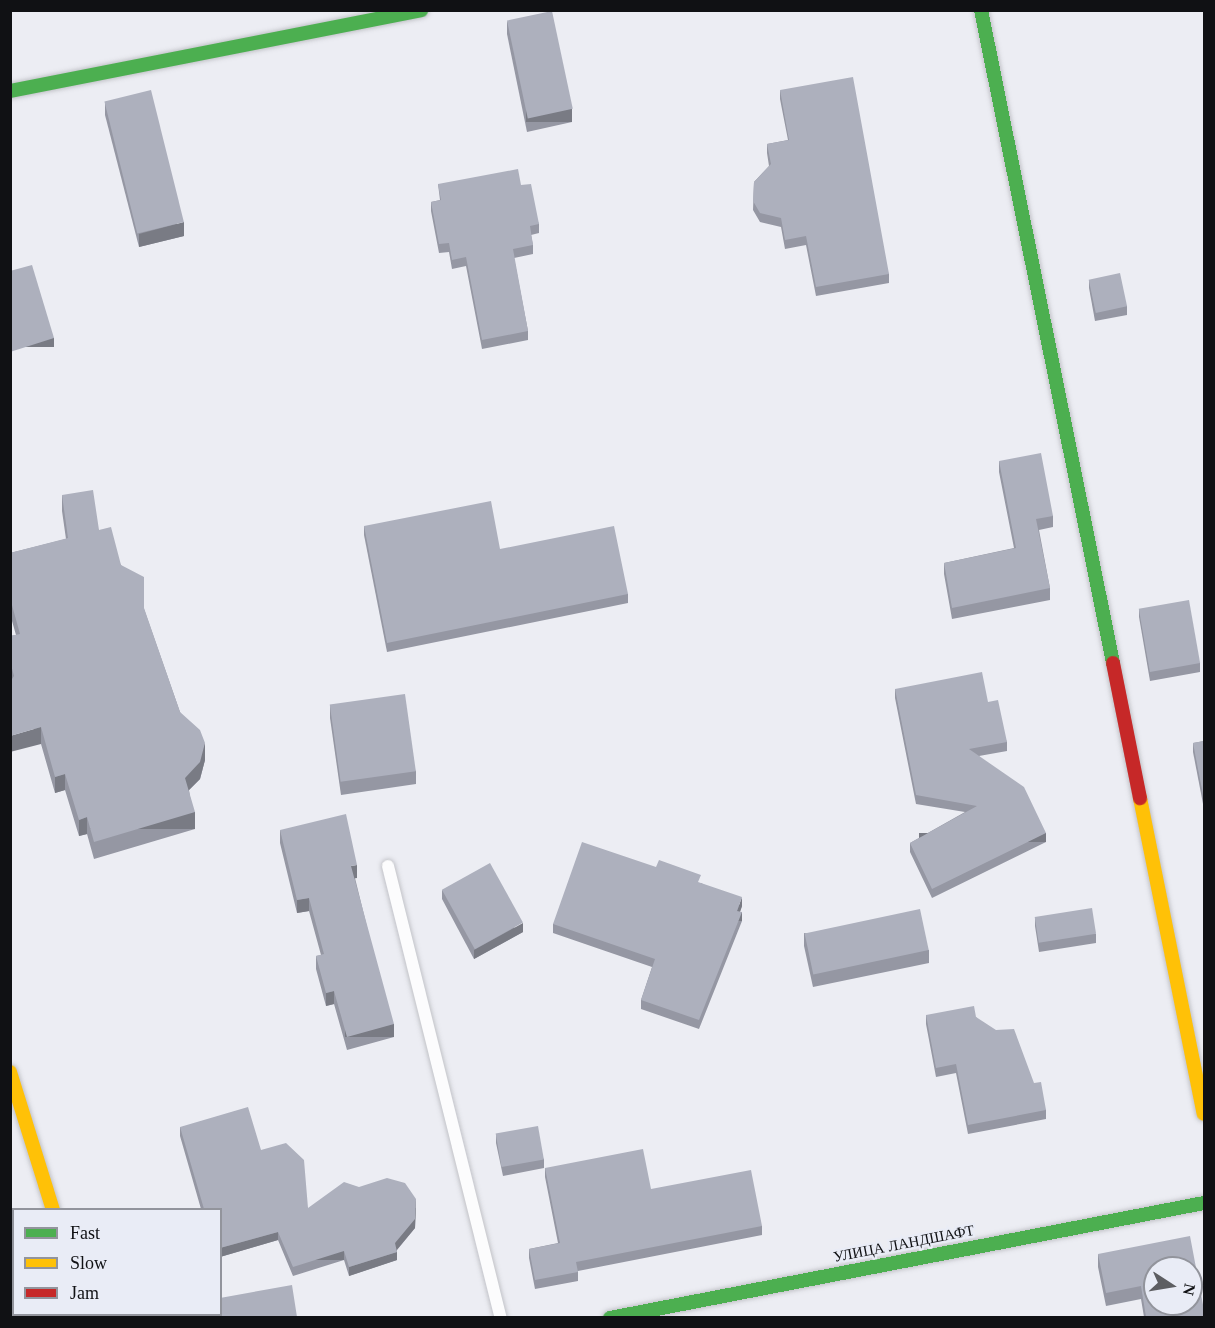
<!DOCTYPE html>
<html>
<head>
<meta charset="utf-8">
<style>
	body { margin:0 }
	#map { position:relative; width:1215px; height:1328px; overflow:hidden; background:#ecedf3; font-family:"Times New Roman",serif }
	div>[style] { position:absolute }
	.roads { filter:drop-shadow(0 0 2px #c2c3c8) drop-shadow(0 0 2px #c2c3c8) }
	.lane>* { height:12px; margin:-6px; padding:0 6px; transform-origin:6px; border-radius:6px; background:#fcfcfd }
	.street>* { height:24px; margin:-12px; padding:0 12px; transform-origin:12px; border-radius:12px; background:#fcfcfd }
	.fast>* { height:14px; margin:-7px; padding:0 7px; transform-origin:7px; border-radius:7px; background:#4caf50 }
	.slow>* { height:14px; margin:-7px; padding:0 7px; transform-origin:7px; border-radius:7px; background:#ffc107 }
	.jam>* { height:14px; margin:-7px; padding:0 7px; transform-origin:7px; border-radius:7px; background:#c62828 }
	.wall>* { inset:0; background:#9597a3 }
	.shaded-wall>* { inset:0; background:#797b84; transform-origin:0 0 }
	.building>* { inset:0; background:#adb0bd; transform-origin:0 0 }
	span { translate:-50% -50%; white-space:nowrap; text-align:center; line-height:1.15; -webkit-text-stroke:4.5px #e9ecf6; paint-order:stroke }
	.street-label { font-size:15px; color:#101114 }
	.frame { position:absolute; inset:0; border:12px solid #101114; pointer-events:none }
	.legend { position:absolute; left:12px; top:1208px; width:210px; height:108px; box-sizing:border-box; background:#e9ecf6; border:2px solid #92949c; margin:0; padding:8px 10px; list-style:none; font-size:18px; color:#101114 }
	.legend li { display:flex; align-items:center; gap:12px; height:30px }
	.legend b { width:30px; border:2px solid #92949c }
	.north { position:absolute; left:1143px; top:1256px; width:60px; height:60px; box-sizing:border-box; background:#e9ecf6; border:2px solid #92949c; border-radius:50%; rotate:102deg; font-size:16px; font-weight:700; line-height:24px; text-align:center; color:#101114 }
	.north::after { content:''; display:block; margin:auto; width:21px; height:27px; background:#5d5e62; clip-path:polygon(50% 0,100% 100%,50% 72%,0 100%) }
</style>
</head>
<body>
<div id="map">
	<div class="roads">
		<div class="lane">
			<i style="left:388px;top:866px;width:466px;rotate:76deg"></i>
		</div>
		<div class="street">
			<i style="left:86px;top:1314px;width:4px;rotate:76deg"></i>
		</div>
		<div class="fast">
			<i style="left:981px;top:10px;width:666px;rotate:78.57deg"></i>
			<i style="left:10px;top:91px;width:419px;rotate:-11.1deg"></i>
			<i style="left:610px;top:1318px;width:605px;rotate:-10.96deg"></i>
		</div>
		<div class="slow">
			<i style="left:1140px;top:798px;width:322px;rotate:78.6deg"></i>
			<i style="left:10px;top:1072px;width:145px;rotate:72.7deg"></i>
		</div>
		<div class="jam">
			<i style="left:1113px;top:663px;width:138px;rotate:78.7deg"></i>
		</div>
	</div>
	<div class="wall">
		<i style="clip-path:polygon(507px 21px,572px 122px,527px 132px,507px 34px)"></i>
		<i style="clip-path:polygon(780px 90px,889px 274px,889px 283px,816px 296px,806px 245px,785px 249px,781px 227px,760px 222px,753px 210px,754px 182px,769px 166px,767px 153px,767px 144px,788px 140px,780px 99px)"></i>
		<i style="clip-path:polygon(105px 102px,184px 236px,139px 247px,105px 115px)"></i>
		<i style="clip-path:polygon(438px 184px,521px 185px,539px 224px,539px 233px,531px 235px,533px 245px,533px 254px,514px 258px,528px 331px,528px 340px,482px 349px,466px 266px,452px 269px,449px 252px,439px 253px,431px 211px,431px 202px,440px 200px)"></i>
		<i style="clip-path:polygon(1089px 280px,1127px 306px,1127px 315px,1095px 321px,1089px 288px)"></i>
		<i style="clip-path:polygon(999px 461px,1053px 516px,1053px 527px,1039px 530px,1050px 588px,1050px 600px,952px 619px,944px 574px,944px 563px,1014px 548px,999px 472px)"></i>
		<i style="clip-path:polygon(62px 495px,99px 530px,121px 565px,144px 609px,180px 712px,205px 760px,200px 779px,189px 790px,195px 829px,94px 859px,87px 834px,79px 836px,65px 790px,55px 793px,41px 744px,10px 678px,10px 636px,16px 635px,10px 614px,10px 553px,66px 539px,62px 511px)"></i>
		<i style="clip-path:polygon(364px 526px,500px 549px,628px 594px,628px 603px,387px 652px,364px 535px)"></i>
		<i style="clip-path:polygon(1139px 609px,1200px 663px,1200px 672px,1150px 681px,1139px 617px)"></i>
		<i style="clip-path:polygon(895px 689px,988px 702px,1007px 742px,1007px 751px,979px 756px,1046px 842px,932px 898px,910px 852px,910px 843px,965px 812px,916px 804px,895px 698px)"></i>
		<i style="clip-path:polygon(330px 705px,416px 771px,416px 784px,341px 795px,330px 718px)"></i>
		<i style="clip-path:polygon(1204px 741px,1204px 809px,1193px 752px,1193px 743px)"></i>
		<i style="clip-path:polygon(280px 830px,357px 878px,355px 878px,394px 1037px,347px 1050px,334px 1004px,326px 1006px,316px 969px,316px 956px,321px 955px,309px 911px,297px 913px,280px 843px)"></i>
		<i style="clip-path:polygon(701px 883px,742px 906px,740px 912px,742px 921px,699px 1029px,641px 1009px,641px 1000px,652px 967px,553px 933px,553px 924px)"></i>
		<i style="clip-path:polygon(442px 890px,523px 932px,474px 959px,442px 899px)"></i>
		<i style="clip-path:polygon(1035px 917px,1096px 934px,1096px 943px,1039px 952px,1035px 926px)"></i>
		<i style="clip-path:polygon(804px 933px,929px 950px,929px 963px,813px 987px,804px 946px)"></i>
		<i style="clip-path:polygon(926px 1015px,976px 1017px,1046px 1110px,1046px 1119px,968px 1134px,956px 1073px,936px 1077px,926px 1024px)"></i>
		<i style="clip-path:polygon(180px 1127px,261px 1150px,308px 1208px,416px 1208px,415px 1228px,397px 1250px,397px 1260px,349px 1276px,344px 1260px,293px 1276px,278px 1240px,220px 1257px,220px 1209px,201px 1209px,180px 1136px)"></i>
		<i style="clip-path:polygon(496px 1134px,544px 1159px,544px 1168px,503px 1176px,496px 1143px)"></i>
		<i style="clip-path:polygon(545px 1168px,651px 1189px,762px 1226px,762px 1235px,578px 1271px,578px 1281px,535px 1289px,529px 1258px,529px 1249px,558px 1243px,545px 1177px)"></i>
		<i style="clip-path:polygon(1098px 1254px,1204px 1317px,1144px 1317px,1141px 1299px,1106px 1306px,1098px 1267px)"></i>
	</div>
	<div class="shaded-wall">
		<i style="left:572px;top:109px;width:13px;height:46px;rotate:90deg"></i>
		<i style="clip-path:polygon(184px 222px,184px 236px,139px 247px,139px 234px)"></i>
		<i style="left:54px;top:338px;width:9px;height:46px;rotate:90deg"></i>
		<i style="clip-path:polygon(41px 727px,41px 744px,10px 752px,10px 736px)"></i>
		<i style="clip-path:polygon(205px 743px,205px 760px,200px 779px,185px 794px,185px 778px)"></i>
		<i style="clip-path:polygon(65px 774px,65px 790px,55px 793px,55px 777px)"></i>
		<i style="left:195px;top:812px;width:17px;height:105px;rotate:90deg"></i>
		<i style="clip-path:polygon(87px 817px,87px 834px,79px 836px,79px 820px)"></i>
		<i style="left:1046px;top:833px;width:9px;height:127px;rotate:90deg"></i>
		<i style="clip-path:polygon(357px 865px,357px 878px,351px 879px,351px 866px)"></i>
		<i style="clip-path:polygon(742px 897px,742px 906px,737px 920px,737px 911px)"></i>
		<i style="clip-path:polygon(309px 898px,309px 911px,297px 913px,297px 900px)"></i>
		<i style="left:742px;top:912px;width:9px;height:116px;rotate:90deg"></i>
		<i style="clip-path:polygon(523px 923px,523px 932px,474px 959px,474px 950px)"></i>
		<i style="clip-path:polygon(334px 991px,334px 1004px,326px 1006px,326px 993px)"></i>
		<i style="left:394px;top:1024px;width:13px;height:49px;rotate:90deg"></i>
		<i style="clip-path:polygon(416px 1199px,415px 1228px,395px 1252px,395px 1243px)"></i>
		<i style="clip-path:polygon(278px 1232px,278px 1240px,220px 1257px,220px 1248px)"></i>
		<i style="left:344px;top:1251px;width:9px;height:53px;rotate:90deg"></i>
		<i style="clip-path:polygon(397px 1252px,397px 1260px,349px 1276px,349px 1267px)"></i>
	</div>
	<div class="building">
		<i style="left:552px;top:11px;width:100px;height:46px;rotate:78deg"></i>
		<i style="clip-path:polygon(853px 77px,889px 274px,816px 287px,806px 236px,785px 240px,781px 218px,760px 213px,753px 201px,754px 182px,771px 164px,767px 144px,789px 140px,780px 90px)"></i>
		<i style="left:151px;top:90px;width:136px;height:48px;rotate:76deg"></i>
		<i style="clip-path:polygon(518px 169px,521px 185px,531px 184px,539px 224px,530px 226px,533px 245px,513px 249px,528px 331px,482px 340px,466px 257px,452px 260px,449px 243px,439px 244px,431px 202px,441px 200px,438px 184px)"></i>
		<i style="clip-path:polygon(32px 265px,54px 338px,10px 352px,10px 271px)"></i>
		<i style="left:1120px;top:273px;width:34px;height:32px;rotate:78deg"></i>
		<i style="clip-path:polygon(1041px 453px,1053px 516px,1036px 519px,1050px 588px,952px 608px,944px 563px,1016px 548px,999px 461px)"></i>
		<i style="clip-path:polygon(93px 490px,99px 530px,111px 527px,121px 565px,144px 577px,144px 608px,180px 712px,200px 730px,205px 743px,200px 762px,185px 778px,195px 812px,94px 842px,87px 817px,79px 820px,65px 774px,55px 777px,41px 727px,10px 736px,10px 682px,14px 676px,10px 661px,10px 636px,20px 634px,10px 598px,10px 553px,68px 538px,62px 495px)"></i>
		<i style="clip-path:polygon(491px 501px,500px 549px,614px 526px,628px 594px,387px 643px,364px 526px)"></i>
		<i style="left:1189px;top:600px;width:64px;height:51px;rotate:80deg"></i>
		<i style="clip-path:polygon(982px 672px,988px 702px,998px 700px,1007px 742px,969px 749px,1024px 787px,1046px 833px,932px 889px,910px 843px,977px 806px,916px 795px,895px 689px)"></i>
		<i style="left:405px;top:694px;width:78px;height:76px;rotate:82deg"></i>
		<i style="clip-path:polygon(1204px 741px,1204px 800px,1193px 743px)"></i>
		<i style="clip-path:polygon(346px 814px,357px 865px,351px 866px,394px 1024px,347px 1037px,334px 991px,326px 993px,316px 956px,324px 954px,309px 898px,297px 900px,280px 830px)"></i>
		<i style="clip-path:polygon(582px 842px,656px 867px,659px 860px,701px 875px,698px 882px,742px 897px,737px 911px,742px 912px,699px 1020px,641px 1000px,655px 959px,553px 924px)"></i>
		<i style="left:490px;top:863px;width:68px;height:55px;rotate:61deg"></i>
		<i style="left:1092px;top:908px;width:26px;height:58px;rotate:81deg"></i>
		<i style="left:920px;top:909px;width:42px;height:118px;rotate:78deg"></i>
		<i style="clip-path:polygon(974px 1006px,976px 1017px,996px 1030px,1014px 1029px,1034px 1083px,1041px 1082px,1046px 1110px,968px 1125px,956px 1064px,936px 1068px,926px 1015px)"></i>
		<i style="clip-path:polygon(248px 1107px,261px 1150px,286px 1143px,304px 1160px,308px 1208px,344px 1182px,359px 1187px,387px 1178px,405px 1183px,416px 1199px,415px 1219px,395px 1243px,397px 1252px,349px 1267px,344px 1251px,293px 1267px,278px 1232px,220px 1248px,220px 1209px,204px 1209px,180px 1127px)"></i>
		<i style="left:538px;top:1126px;width:34px;height:43px;rotate:80deg"></i>
		<i style="clip-path:polygon(643px 1149px,651px 1189px,751px 1170px,762px 1226px,576px 1262px,578px 1272px,535px 1280px,529px 1249px,560px 1243px,545px 1168px)"></i>
		<i style="clip-path:polygon(evenodd,1190px 1236px,1204px 1310px,1204px 1317px,1146px 1317px,1141px 1286px,1106px 1293px,1098px 1254px,1190px 1236px,1155px 1268px,1191px 1268px,1191px 1304px,1155px 1304px,1155px 1268px)"></i>
		<i style="clip-path:polygon(292px 1285px,297px 1317px,133px 1317px,132px 1315px,133px 1314px,220px 1314px,220px 1298px)"></i>
	</div>
	<div class="street-label">
		<span style="left:904px;top:1244px;rotate:-11deg">УЛИЦА ЛАНДШАФТ</span>
	</div>
	<div class="frame"></div>
	<ul class="legend">
	<li><b style="height:8px;background:#4caf50"></b>Fast</li>
	<li><b style="height:8px;background:#ffc107"></b>Slow</li>
	<li><b style="height:8px;background:#c62828"></b>Jam</li>
	</ul>
	<div class="north">N</div>
</div>
</body>
</html>
